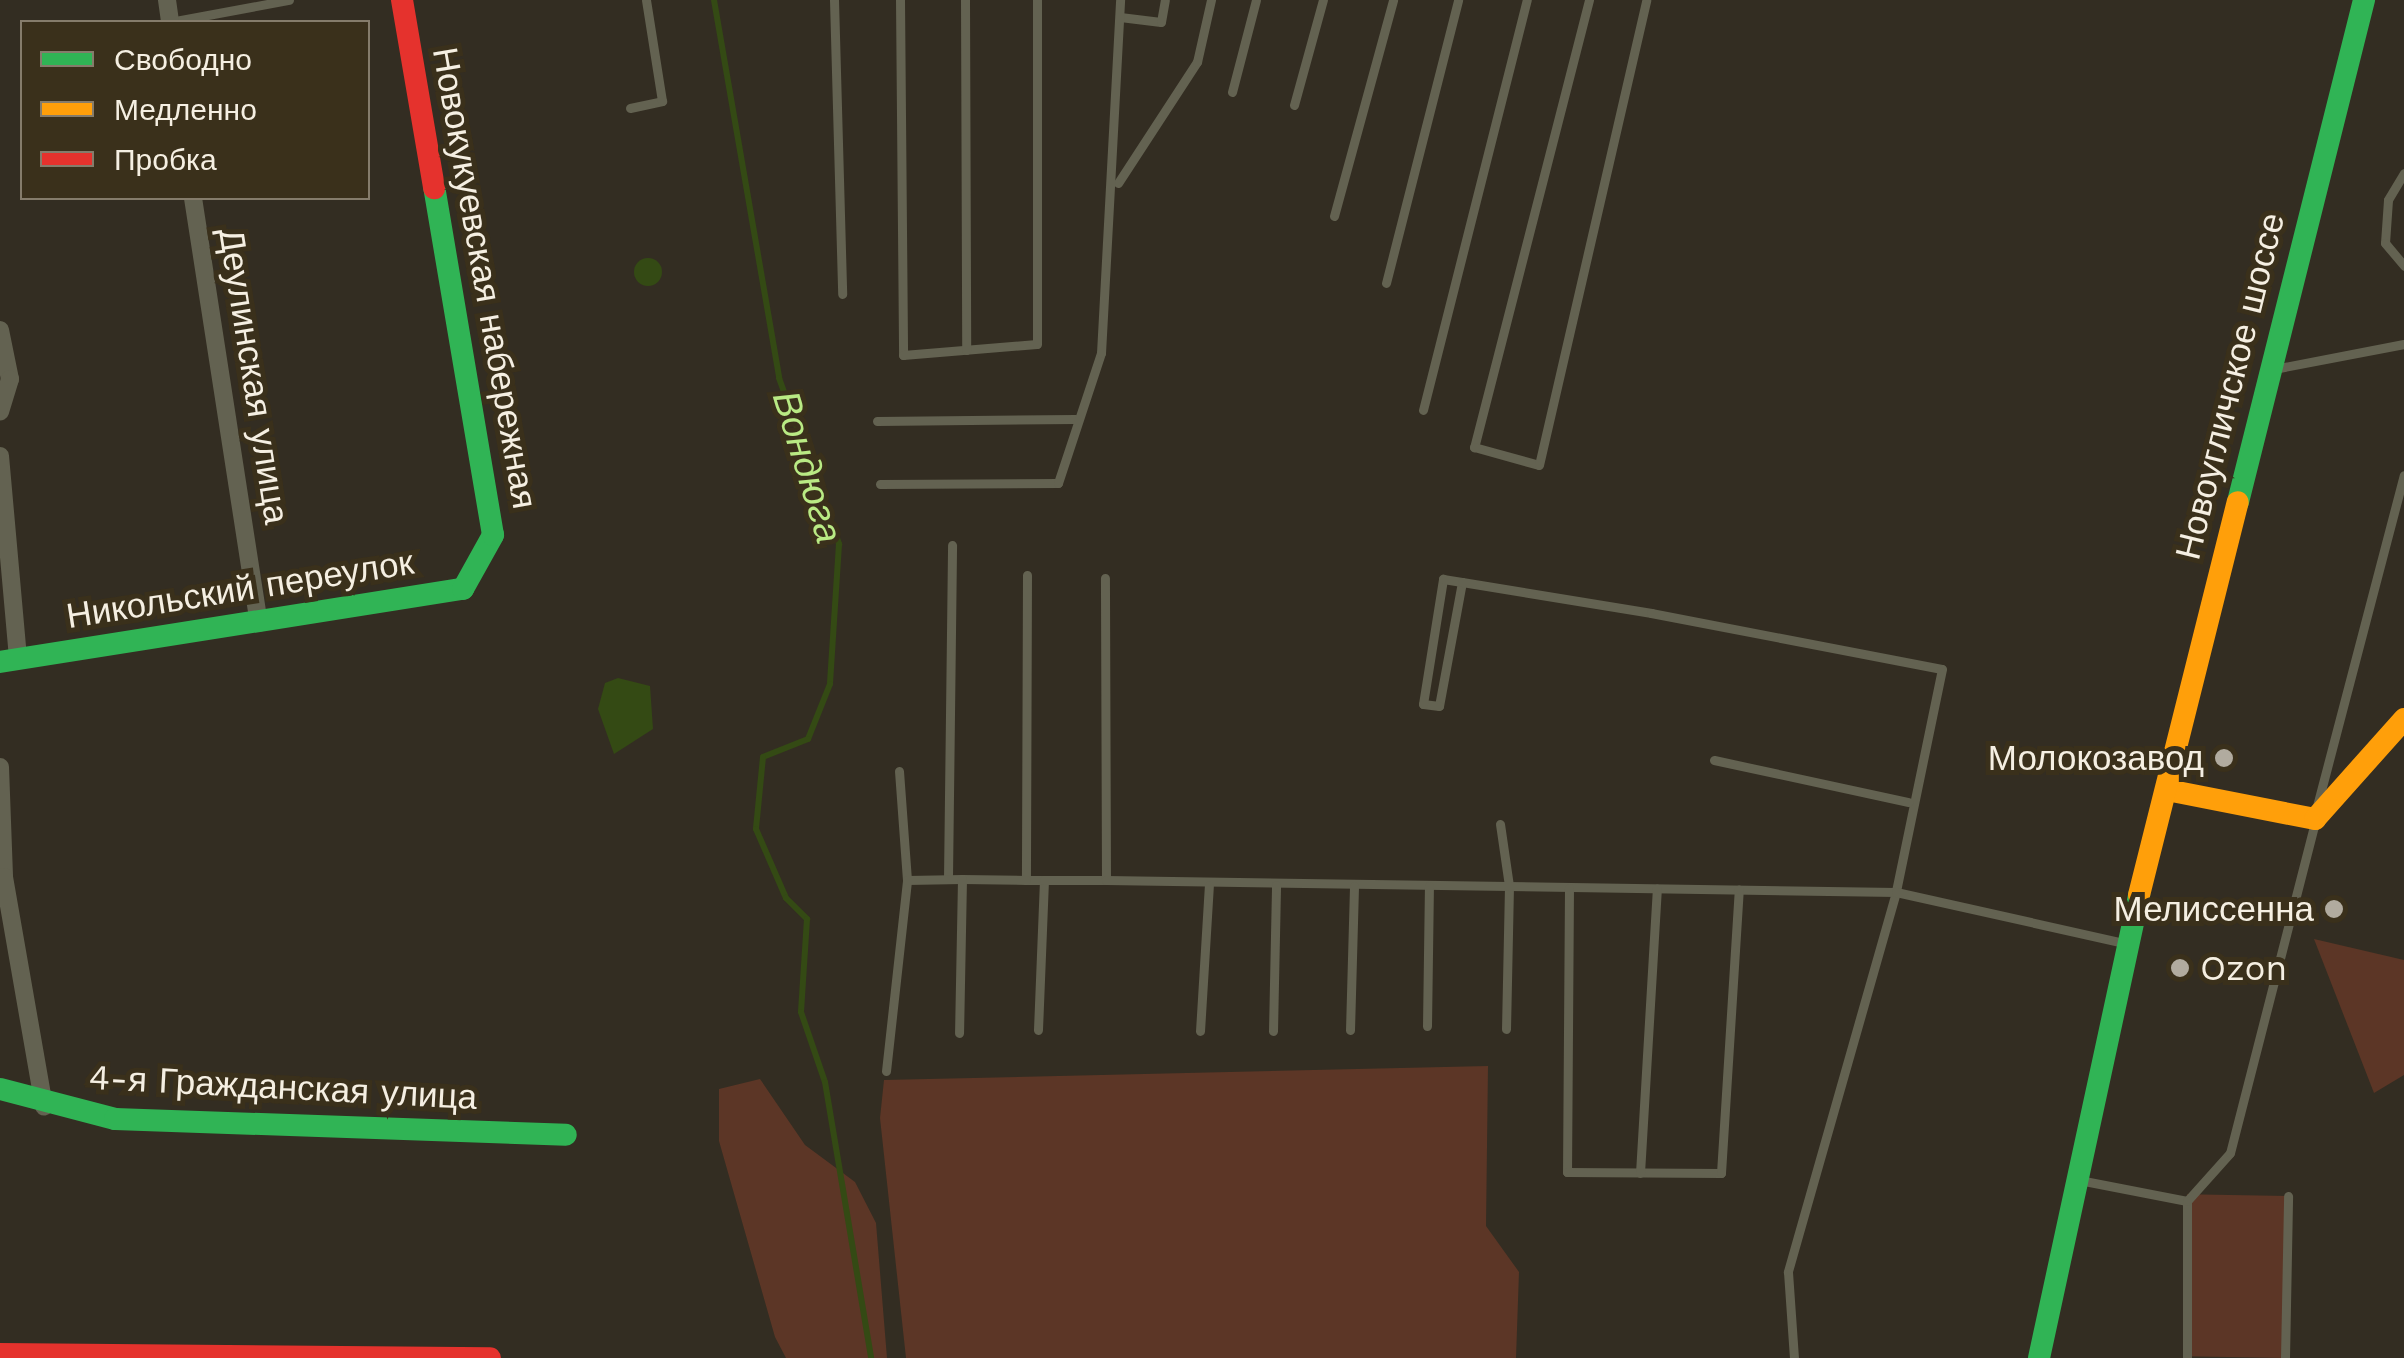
<!DOCTYPE html>
<html>
<head>
<meta charset="utf-8">
<style>
	body { margin:0 }
	#map { position:relative; width:2404px; height:1358px; overflow:hidden; background:#332d22; font-family:"Work Sans",sans-serif }
	div>[style] { position:absolute }
	.green>* { inset:0; background:#5c3626; transform-origin:0 0 }
	.water>* { inset:0; background:#344a14 }
	.round { border-radius:50% }
	.stream>* { height:6px; margin:-3px; padding:0 3px; transform-origin:3px; border-radius:3px; background:#344a14 }
	.lane>* { height:9px; margin:-4.5px; padding:0 4.5px; transform-origin:4.5px; border-radius:4.5px; background:#636251 }
	.street>* { height:18px; margin:-9px; padding:0 9px; transform-origin:9px; border-radius:9px; background:#636251 }
	.fast>* { height:22px; margin:-11px; padding:0 11px; transform-origin:11px; border-radius:11px; background:#30b455 }
	.slow>* { height:22px; margin:-11px; padding:0 11px; transform-origin:11px; border-radius:11px; background:#ff9f0a }
	.jam>* { height:22px; margin:-11px; padding:0 11px; transform-origin:11px; border-radius:11px; background:#e5322d }
	.dots>* { width:28px; height:28px; translate:-50% -50%; box-sizing:border-box; border:5px solid #3a301b; border-radius:50% }
	span { translate:-50% -50%; white-space:nowrap; text-align:center; line-height:1.15; -webkit-text-stroke:10px #3a301b; paint-order:stroke }
	.street-label { font-size:35px; color:#f5efe2 }
	.poi-label { font-size:35px; color:#f5efe2 }
	.right { translate:-100% -50%; text-align:right }
	.left { translate:0 -50%; text-align:left }
	.water-label { font-size:38px; color:#b9ea84; font-style:italic }
	.legend { position:absolute; left:20px; top:20px; width:350px; height:180px; box-sizing:border-box; background:#3a301b; border:2px solid #857c6b; margin:0; padding:12px 18px; list-style:none; font-size:30px; color:#f5efe2 }
	.legend li { display:flex; align-items:center; gap:20px; height:50px }
	.legend b { width:50px; border:2px solid #857c6b }
</style>
</head>
<body>
<div id="map">
	<div class="green">
		<i style="clip-path:polygon(2314px 939px,2404px 960px,2404px 1075px,2374px 1093px)"></i>
		<i style="clip-path:polygon(1488px 1066px,1486px 1226px,1519px 1272px,1516px 1358px,906px 1358px,880px 1118px,884px 1080px)"></i>
		<i style="clip-path:polygon(760px 1079px,805px 1145px,855px 1182px,876px 1223px,887px 1358px,786px 1358px,775px 1337px,719px 1141px,719px 1089px)"></i>
		<i style="left:2288px;top:1196px;width:162px;height:101px;rotate:91deg"></i>
	</div>
	<div class="water">
		<i class="round" style="left:634px;top:258px;width:28px;height:28px"></i>
		<i style="clip-path:polygon(618px 678px,650px 686px,653px 729px,614px 754px,598px 709px,605px 683px)"></i>
	</div>
	<div class="stream">
		<i style="left:714px;top:0;width:384px;rotate:80.2deg"></i>
		<i style="left:779px;top:378px;width:177px;rotate:70.1deg"></i>
		<i style="left:839px;top:544px;width:140px;rotate:93.7deg"></i>
		<i style="left:830px;top:684px;width:59px;rotate:111.8deg"></i>
		<i style="left:808px;top:739px;width:48px;rotate:158.2deg"></i>
		<i style="left:763px;top:757px;width:72px;rotate:95.6deg"></i>
		<i style="left:756px;top:829px;width:75px;rotate:66.5deg"></i>
		<i style="left:786px;top:898px;width:30px;rotate:45deg"></i>
		<i style="left:807px;top:919px;width:93px;rotate:93.7deg"></i>
		<i style="left:801px;top:1012px;width:74px;rotate:71.1deg"></i>
		<i style="left:825px;top:1082px;width:280px;rotate:80.5deg"></i>
	</div>
	<div class="lane">
		<i style="left:834px;top:0;width:294px;rotate:88.4deg"></i>
		<i style="left:900px;top:0;width:355px;rotate:89.5deg"></i>
		<i style="left:903px;top:355px;width:134px;rotate:-4.7deg"></i>
		<i style="left:1037px;top:344px;width:344px;rotate:-90deg"></i>
		<i style="left:965px;top:0;width:350px;rotate:89.8deg"></i>
		<i style="left:1589px;top:0;width:462px;rotate:104.4deg"></i>
		<i style="left:1474px;top:447px;width:67px;rotate:15.5deg"></i>
		<i style="left:1539px;top:465px;width:477px;rotate:-77deg"></i>
		<i style="left:1120px;top:17px;width:41px;rotate:7deg"></i>
		<i style="left:1161px;top:22px;width:22px;rotate:-80deg"></i>
		<i style="left:170px;top:22px;width:121px;rotate:-10.5deg"></i>
		<i style="left:1232px;top:92px;width:95px;rotate:-75.4deg"></i>
		<i style="left:1294px;top:105px;width:109px;rotate:-74.6deg"></i>
		<i style="left:630px;top:108px;width:33px;rotate:-12deg"></i>
		<i style="left:662px;top:101px;width:102px;rotate:-99deg"></i>
		<i style="left:2404px;top:173px;width:31px;rotate:121deg"></i>
		<i style="left:2388px;top:200px;width:43px;rotate:94deg"></i>
		<i style="left:2385px;top:243px;width:30px;rotate:50deg"></i>
		<i style="left:1118px;top:183px;width:145px;rotate:-56.9deg"></i>
		<i style="left:1197px;top:62px;width:64px;rotate:-77.3deg"></i>
		<i style="left:1334px;top:216px;width:224px;rotate:-74.7deg"></i>
		<i style="left:1386px;top:283px;width:292px;rotate:-75.7deg"></i>
		<i style="left:2274px;top:369px;width:132px;rotate:-10.9deg"></i>
		<i style="left:1423px;top:410px;width:423px;rotate:-75.8deg"></i>
		<i style="left:877px;top:421px;width:198px;rotate:-0.6deg"></i>
		<i style="left:880px;top:484px;width:178px;rotate:-0.3deg"></i>
		<i style="left:1058px;top:483px;width:137px;rotate:-71.7deg"></i>
		<i style="left:1101px;top:353px;width:354px;rotate:-86.9deg"></i>
		<i style="left:1027px;top:575px;width:305px;rotate:90.2deg"></i>
		<i style="left:1026px;top:880px;width:18px"></i>
		<i style="left:1044px;top:880px;width:150px;rotate:92.3deg"></i>
		<i style="left:1462px;top:582px;width:126px;rotate:100.5deg"></i>
		<i style="left:1439px;top:706px;width:16px;rotate:-173deg"></i>
		<i style="left:1423px;top:704px;width:127px;rotate:-80.9deg"></i>
		<i style="left:1443px;top:579px;width:19px;rotate:9deg"></i>
		<i style="left:1462px;top:582px;width:192px;rotate:9.3deg"></i>
		<i style="left:1651px;top:613px;width:296px;rotate:10.9deg"></i>
		<i style="left:1942px;top:669px;width:228px;rotate:101.7deg"></i>
		<i style="left:1896px;top:892px;width:395px;rotate:105.9deg"></i>
		<i style="left:1788px;top:1272px;width:86px;rotate:86deg"></i>
		<i style="left:1714px;top:760px;width:199px;rotate:12.2deg"></i>
		<i style="left:899px;top:771px;width:109px;rotate:85.8deg"></i>
		<i style="left:2317px;top:806px;width:342px;rotate:-75.3deg"></i>
		<i style="left:1500px;top:824px;width:63px;rotate:81.7deg"></i>
		<i style="left:1509px;top:886px;width:143px;rotate:91.2deg"></i>
		<i style="left:948px;top:878px;width:333px;rotate:-89.3deg"></i>
		<i style="left:962px;top:879px;width:64px;rotate:0.9deg"></i>
		<i style="left:1044px;top:880px;width:62px"></i>
		<i style="left:1106px;top:880px;width:302px;rotate:-90.2deg"></i>
		<i style="left:1106px;top:880px;width:790px;rotate:0.87deg"></i>
		<i style="left:1896px;top:892px;width:234px;rotate:12.6deg"></i>
		<i style="left:1569px;top:888px;width:284px;rotate:90.4deg"></i>
		<i style="left:1567px;top:1172px;width:154px;rotate:0.4deg"></i>
		<i style="left:1721px;top:1173px;width:284px;rotate:-86.4deg"></i>
		<i style="left:1427px;top:1026px;width:140px;rotate:-89.2deg"></i>
		<i style="left:1350px;top:1030px;width:144px;rotate:-88.4deg"></i>
		<i style="left:1200px;top:1031px;width:146px;rotate:-86.5deg"></i>
		<i style="left:1273px;top:1031px;width:146px;rotate:-88.8deg"></i>
		<i style="left:886px;top:1071px;width:192px;rotate:-83.7deg"></i>
		<i style="left:907px;top:880px;width:55px;rotate:-1deg"></i>
		<i style="left:962px;top:879px;width:154px;rotate:91.1deg"></i>
		<i style="left:1640px;top:1173px;width:285px;rotate:-86.6deg"></i>
		<i style="left:2079px;top:1180px;width:110px;rotate:11deg"></i>
		<i style="left:2187px;top:1358px;width:157px;rotate:-90deg"></i>
		<i style="left:2187px;top:1201px;width:64px;rotate:-48.1deg"></i>
		<i style="left:2230px;top:1153px;width:343px;rotate:-75.6deg"></i>
		<i style="left:2285px;top:1358px;width:162px;rotate:-88.9deg"></i>
	</div>
	<div class="street">
		<i style="left:167px;top:0;width:22px;rotate:82deg"></i>
		<i style="left:193px;top:198px;width:430px;rotate:81.2deg"></i>
		<i style="left:0;top:330px;width:50px;rotate:78.5deg"></i>
		<i style="left:10px;top:379px;width:34px;rotate:107deg"></i>
		<i style="left:0;top:456px;width:204px;rotate:84.9deg"></i>
		<i style="left:0;top:767px;width:110px;rotate:87.9deg"></i>
		<i style="left:4px;top:877px;width:233px;rotate:80.1deg"></i>
	</div>
	<div class="fast">
		<i style="left:2238px;top:502px;width:518px;rotate:-75.91deg"></i>
		<i style="left:0;top:662px;width:469px;rotate:-9deg"></i>
		<i style="left:463px;top:589px;width:62px;rotate:-60.9deg"></i>
		<i style="left:493px;top:535px;width:352px;rotate:-99.6deg"></i>
		<i style="left:0;top:1089px;width:119px;rotate:14.6deg"></i>
		<i style="left:115px;top:1119px;width:451px;rotate:2deg"></i>
		<i style="left:2039px;top:1358px;width:474px;rotate:-77.8deg"></i>
	</div>
	<div class="slow">
		<i style="left:2167px;top:790px;width:151px;rotate:11.1deg"></i>
		<i style="left:2315px;top:819px;width:134px;rotate:-48.3deg"></i>
		<i style="left:2139px;top:895px;width:405px;rotate:-75.9deg"></i>
	</div>
	<div class="jam">
		<i style="left:402px;top:0;width:191px;rotate:80.3deg"></i>
		<i style="left:0;top:1354px;width:490px;rotate:0.5deg"></i>
	</div>
	<div class="dots">
		<i style="left:2224px;top:758px;background:#b1ab9f"></i>
		<i style="left:2334px;top:909px;background:#b1ab9f"></i>
		<i style="left:2180px;top:968px;background:#b1ab9f"></i>
	</div>
	<div class="street-label">
		<span style="left:485px;top:278px;rotate:80deg">Новокукуевская набережная</span>
		<span style="left:254px;top:376px;rotate:81deg">Деулинская улица</span>
		<span style="left:2230px;top:386px;rotate:-76deg">Новоугличское шоссе</span>
		<span style="left:240px;top:589px;rotate:-9deg">Никольский переулок</span>
		<span style="left:283px;top:1087px;rotate:3deg">4-я Гражданская улица</span>
	</div>
	<div class="poi-label">
		<span class="right" style="left:2204px;top:758px">Молокозавод</span>
		<span class="right" style="left:2314px;top:909px">Мелиссенна</span>
		<span class="left" style="left:2200px;top:968px">Ozon</span>
	</div>
	<div class="water-label">
		<span style="left:807px;top:467px;rotate:73deg">Вондюга</span>
	</div>
	<ul class="legend">
	<li><b style="height:12px;background:#30b455"></b>Свободно</li>
	<li><b style="height:12px;background:#ff9f0a"></b>Медленно</li>
	<li><b style="height:12px;background:#e5322d"></b>Пробка</li>
	</ul>
</div>
</body>
</html>
